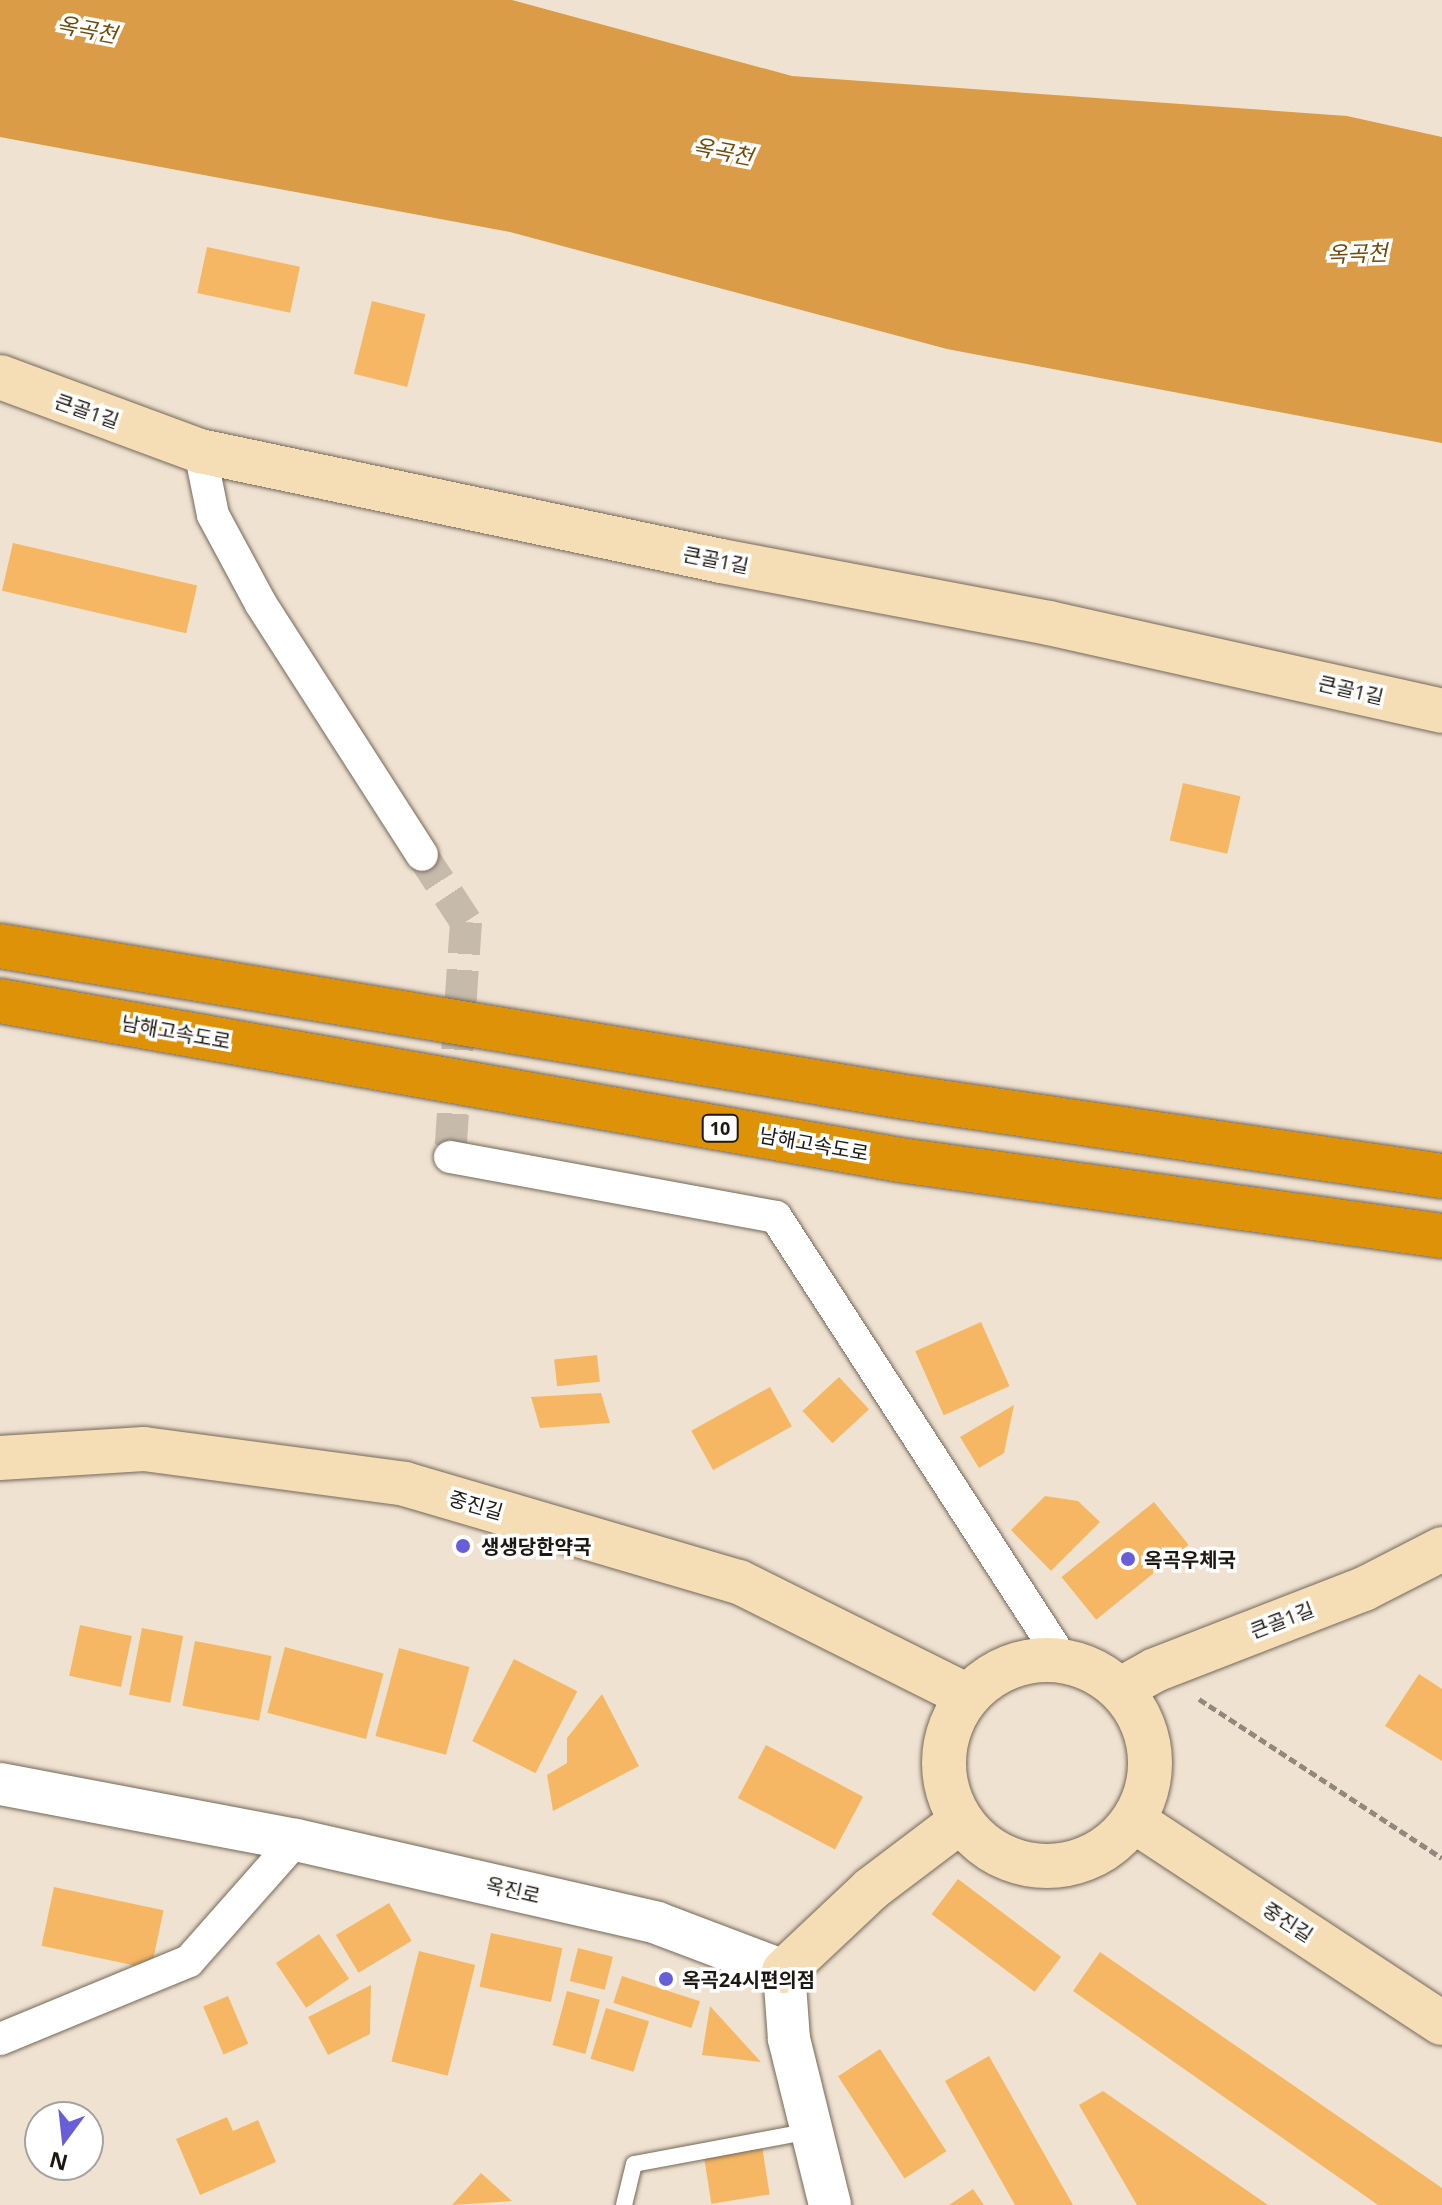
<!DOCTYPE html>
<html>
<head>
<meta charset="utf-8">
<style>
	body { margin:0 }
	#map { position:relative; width:1442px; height:2205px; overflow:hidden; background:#f0e2d1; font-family:"Open Sans","Noto Sans KR",sans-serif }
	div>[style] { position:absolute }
	.water>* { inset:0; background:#da9c47 }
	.building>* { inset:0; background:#f6b764; transform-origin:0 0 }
	.minor-tunnel>* { height:32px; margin-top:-16px; transform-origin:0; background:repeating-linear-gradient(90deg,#c6baab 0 32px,transparent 0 48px) }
	.path>* { height:5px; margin-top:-2.5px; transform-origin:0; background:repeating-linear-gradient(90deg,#92887c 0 8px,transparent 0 12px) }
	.roads { filter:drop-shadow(0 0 2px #746859) drop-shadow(0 0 2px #746859) }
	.service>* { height:16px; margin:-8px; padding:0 8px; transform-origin:8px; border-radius:8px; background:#fff }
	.minor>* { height:32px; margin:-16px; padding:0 16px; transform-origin:16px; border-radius:16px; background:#fff }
	.tertiary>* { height:42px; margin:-21px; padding:0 21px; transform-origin:21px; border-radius:21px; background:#fff }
	.secondary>* { height:44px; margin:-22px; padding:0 22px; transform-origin:22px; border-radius:22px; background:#f5deb5 }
	.secondary>.ring { margin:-22px; padding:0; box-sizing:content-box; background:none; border:44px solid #f5deb5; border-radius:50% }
	.motorway>* { height:44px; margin:-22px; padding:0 22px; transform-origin:22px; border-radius:22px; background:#de9207 }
	.dots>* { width:22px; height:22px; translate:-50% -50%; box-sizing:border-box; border:4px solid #fff; border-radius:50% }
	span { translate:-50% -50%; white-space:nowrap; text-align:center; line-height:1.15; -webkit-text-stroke:7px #fff; paint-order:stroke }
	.shield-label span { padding:2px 6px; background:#fff; border:2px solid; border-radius:6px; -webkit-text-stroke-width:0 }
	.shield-label { font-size:18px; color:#1d1812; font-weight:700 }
	.street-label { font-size:20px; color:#1d1812 }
	.poi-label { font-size:20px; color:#1d1812; font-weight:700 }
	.left { translate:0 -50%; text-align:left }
	.water-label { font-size:22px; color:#724903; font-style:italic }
	.north { position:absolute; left:24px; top:2101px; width:80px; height:80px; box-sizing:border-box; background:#fff; border:2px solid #a5a3a0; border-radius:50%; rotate:195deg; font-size:22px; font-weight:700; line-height:32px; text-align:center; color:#1d1812 }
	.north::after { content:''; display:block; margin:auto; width:28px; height:36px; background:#685fd8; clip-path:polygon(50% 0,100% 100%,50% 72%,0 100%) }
</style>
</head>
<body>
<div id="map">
	<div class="water">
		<i style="clip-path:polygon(0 0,512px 0,792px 76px,1347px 116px,1442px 137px,1442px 443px,947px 349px,510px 232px,0 137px)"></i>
	</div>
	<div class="building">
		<i style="left:207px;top:247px;width:95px;height:47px;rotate:12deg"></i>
		<i style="left:372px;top:301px;width:55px;height:75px;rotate:14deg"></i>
		<i style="left:13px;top:543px;width:189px;height:49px;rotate:13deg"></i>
		<i style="left:1183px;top:783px;width:59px;height:59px;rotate:13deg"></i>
		<i style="left:981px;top:1322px;width:70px;height:72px;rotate:66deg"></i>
		<i style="left:597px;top:1355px;width:27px;height:43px;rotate:84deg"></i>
		<i style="left:839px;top:1377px;width:44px;height:50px;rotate:47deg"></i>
		<i style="left:770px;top:1387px;width:45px;height:90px;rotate:61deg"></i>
		<i style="clip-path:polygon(601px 1393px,610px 1423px,540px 1428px,531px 1397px)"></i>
		<i style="clip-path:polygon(1014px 1405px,1004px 1453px,979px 1468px,960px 1437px)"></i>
		<i style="clip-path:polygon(1045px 1496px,1078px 1501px,1100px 1522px,1051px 1571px,1011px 1530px)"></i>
		<i style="left:1154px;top:1502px;width:55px;height:119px;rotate:51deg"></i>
		<i style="left:80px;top:1625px;width:53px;height:52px;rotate:12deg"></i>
		<i style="left:142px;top:1628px;width:42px;height:68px;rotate:11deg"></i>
		<i style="left:195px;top:1641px;width:78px;height:66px;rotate:11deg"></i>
		<i style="left:285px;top:1647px;width:102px;height:68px;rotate:15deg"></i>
		<i style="left:399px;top:1648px;width:73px;height:91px;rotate:15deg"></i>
		<i style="left:514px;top:1659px;width:71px;height:92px;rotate:27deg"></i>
		<i style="clip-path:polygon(1419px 1674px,1442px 1689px,1442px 1761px,1385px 1726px)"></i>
		<i style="clip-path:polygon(602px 1694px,639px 1766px,553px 1811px,547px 1775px,567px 1763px,567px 1738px)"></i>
		<i style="left:766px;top:1745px;width:110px;height:60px;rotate:28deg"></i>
		<i style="left:958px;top:1879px;width:129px;height:44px;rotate:37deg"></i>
		<i style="left:54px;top:1887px;width:112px;height:60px;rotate:12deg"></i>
		<i style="left:389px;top:1903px;width:44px;height:62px;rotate:59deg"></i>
		<i style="left:491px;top:1933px;width:73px;height:55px;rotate:12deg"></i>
		<i style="left:319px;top:1934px;width:54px;height:52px;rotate:56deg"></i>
		<i style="left:578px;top:1948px;width:36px;height:34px;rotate:14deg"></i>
		<i style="left:419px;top:1951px;width:58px;height:114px;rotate:14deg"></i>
		<i style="clip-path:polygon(1100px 1952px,1442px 2188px,1442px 2205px,1378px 2205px,1073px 1991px)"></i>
		<i style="left:622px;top:1976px;width:82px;height:28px;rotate:18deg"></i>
		<i style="clip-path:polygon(371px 1985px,370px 2034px,328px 2055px,308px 2017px)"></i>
		<i style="left:567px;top:1991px;width:34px;height:56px;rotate:15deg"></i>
		<i style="left:228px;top:1996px;width:52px;height:27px;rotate:67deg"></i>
		<i style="clip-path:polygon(710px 2006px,761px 2062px,702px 2055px)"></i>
		<i style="left:606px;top:2008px;width:45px;height:53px;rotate:17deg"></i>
		<i style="left:880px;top:2049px;width:122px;height:50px;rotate:57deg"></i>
		<i style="clip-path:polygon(989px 2056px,1073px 2205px,1015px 2205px,945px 2081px)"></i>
		<i style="clip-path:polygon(1103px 2091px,1268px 2205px,1137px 2205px,1079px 2105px)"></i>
		<i style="clip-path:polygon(227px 2117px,233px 2131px,258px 2120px,276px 2162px,200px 2195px,176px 2139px)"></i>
		<i style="left:762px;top:2146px;width:49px;height:59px;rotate:81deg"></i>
		<i style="clip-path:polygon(481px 2173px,512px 2201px,452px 2205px)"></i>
		<i style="clip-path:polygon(973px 2189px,984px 2205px,949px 2205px)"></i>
	</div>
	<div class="minor-tunnel">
		<i style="left:422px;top:855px;width:80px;rotate:56.7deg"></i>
		<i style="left:466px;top:922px;width:236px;rotate:93.9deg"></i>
	</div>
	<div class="path">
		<i style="left:1199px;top:1699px;width:290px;rotate:33.2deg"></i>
	</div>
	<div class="roads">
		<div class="service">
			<i style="left:624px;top:2205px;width:42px;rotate:-76.3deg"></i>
			<i style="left:634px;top:2164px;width:179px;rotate:-10.6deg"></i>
		</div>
		<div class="minor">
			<i style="left:200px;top:451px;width:65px;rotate:78.5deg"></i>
			<i style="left:213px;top:515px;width:101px;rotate:61.7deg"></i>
			<i style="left:261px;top:604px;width:298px;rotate:57.3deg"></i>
			<i style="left:450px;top:1157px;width:331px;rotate:10.4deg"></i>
			<i style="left:776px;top:1217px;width:526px;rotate:57.09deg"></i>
			<i style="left:0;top:2039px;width:204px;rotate:-22.4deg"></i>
			<i style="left:189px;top:1961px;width:162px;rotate:-48.5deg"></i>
		</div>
		<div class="tertiary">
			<i style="left:0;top:1784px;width:301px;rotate:10.7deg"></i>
			<i style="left:296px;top:1840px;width:370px;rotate:12.9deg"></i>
			<i style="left:657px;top:1923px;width:136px;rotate:20.7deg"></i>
			<i style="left:784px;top:1971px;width:68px;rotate:85.8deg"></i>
			<i style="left:789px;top:2039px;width:171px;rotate:76.1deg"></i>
		</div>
		<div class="secondary">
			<i style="left:0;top:377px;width:213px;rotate:20.3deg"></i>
			<i style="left:200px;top:451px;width:532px;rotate:11.92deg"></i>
			<i style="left:721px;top:561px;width:334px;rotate:10.7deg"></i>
			<i style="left:1049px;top:623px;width:403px;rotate:12.6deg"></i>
			<i style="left:0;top:1458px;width:144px;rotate:-3.6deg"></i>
			<i style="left:144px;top:1449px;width:263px;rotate:7.6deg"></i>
			<i style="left:405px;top:1484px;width:348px;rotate:16.4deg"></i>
			<i style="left:739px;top:1582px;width:256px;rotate:26.5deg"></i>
			<i class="ring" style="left:944px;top:1660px;width:162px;height:162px"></i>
			<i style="left:1121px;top:1689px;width:39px;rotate:-29deg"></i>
			<i style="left:1155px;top:1670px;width:224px;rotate:-21.2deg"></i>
			<i style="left:1364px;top:1589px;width:88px;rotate:-27.1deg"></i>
			<i style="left:1134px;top:1821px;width:368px;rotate:33.3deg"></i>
			<i style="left:784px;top:1971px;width:120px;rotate:-43.3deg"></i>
			<i style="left:871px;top:1889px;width:113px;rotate:-37.1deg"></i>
		</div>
		<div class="motorway">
			<i style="left:0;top:946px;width:918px;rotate:9.47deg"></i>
			<i style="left:905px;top:1097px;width:543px;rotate:8.37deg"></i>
			<i style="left:0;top:1001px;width:914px;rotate:10.02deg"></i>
			<i style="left:900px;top:1160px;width:547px;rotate:7.98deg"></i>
		</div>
	</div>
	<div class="dots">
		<i style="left:463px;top:1546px;background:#685fd8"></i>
		<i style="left:1128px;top:1559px;background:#685fd8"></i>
		<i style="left:666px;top:1979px;background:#685fd8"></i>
	</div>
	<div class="shield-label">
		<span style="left:720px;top:1128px">10</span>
	</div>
	<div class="street-label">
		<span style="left:87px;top:411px;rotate:19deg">큰골1길</span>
		<span style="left:716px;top:560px;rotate:11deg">큰골1길</span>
		<span style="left:1351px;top:690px;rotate:13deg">큰골1길</span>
		<span style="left:176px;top:1032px;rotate:10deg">남해고속도로</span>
		<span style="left:814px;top:1144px;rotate:10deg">남해고속도로</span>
		<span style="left:476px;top:1505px;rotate:16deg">중진길</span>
		<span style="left:1282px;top:1620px;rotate:-21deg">큰골1길</span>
		<span style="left:513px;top:1890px;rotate:13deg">옥진로</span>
		<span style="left:1288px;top:1922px;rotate:33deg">중진길</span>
	</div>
	<div class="poi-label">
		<span class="left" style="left:481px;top:1546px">생생당한약국</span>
		<span class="left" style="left:1144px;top:1559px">옥곡우체국</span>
		<span class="left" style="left:682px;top:1979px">옥곡24시편의점</span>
	</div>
	<div class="water-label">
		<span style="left:87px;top:29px;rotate:11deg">옥곡천</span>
		<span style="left:723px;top:151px;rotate:11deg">옥곡천</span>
		<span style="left:1357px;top:253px;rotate:-2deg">옥곡천</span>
	</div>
	<div class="north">N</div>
</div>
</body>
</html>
